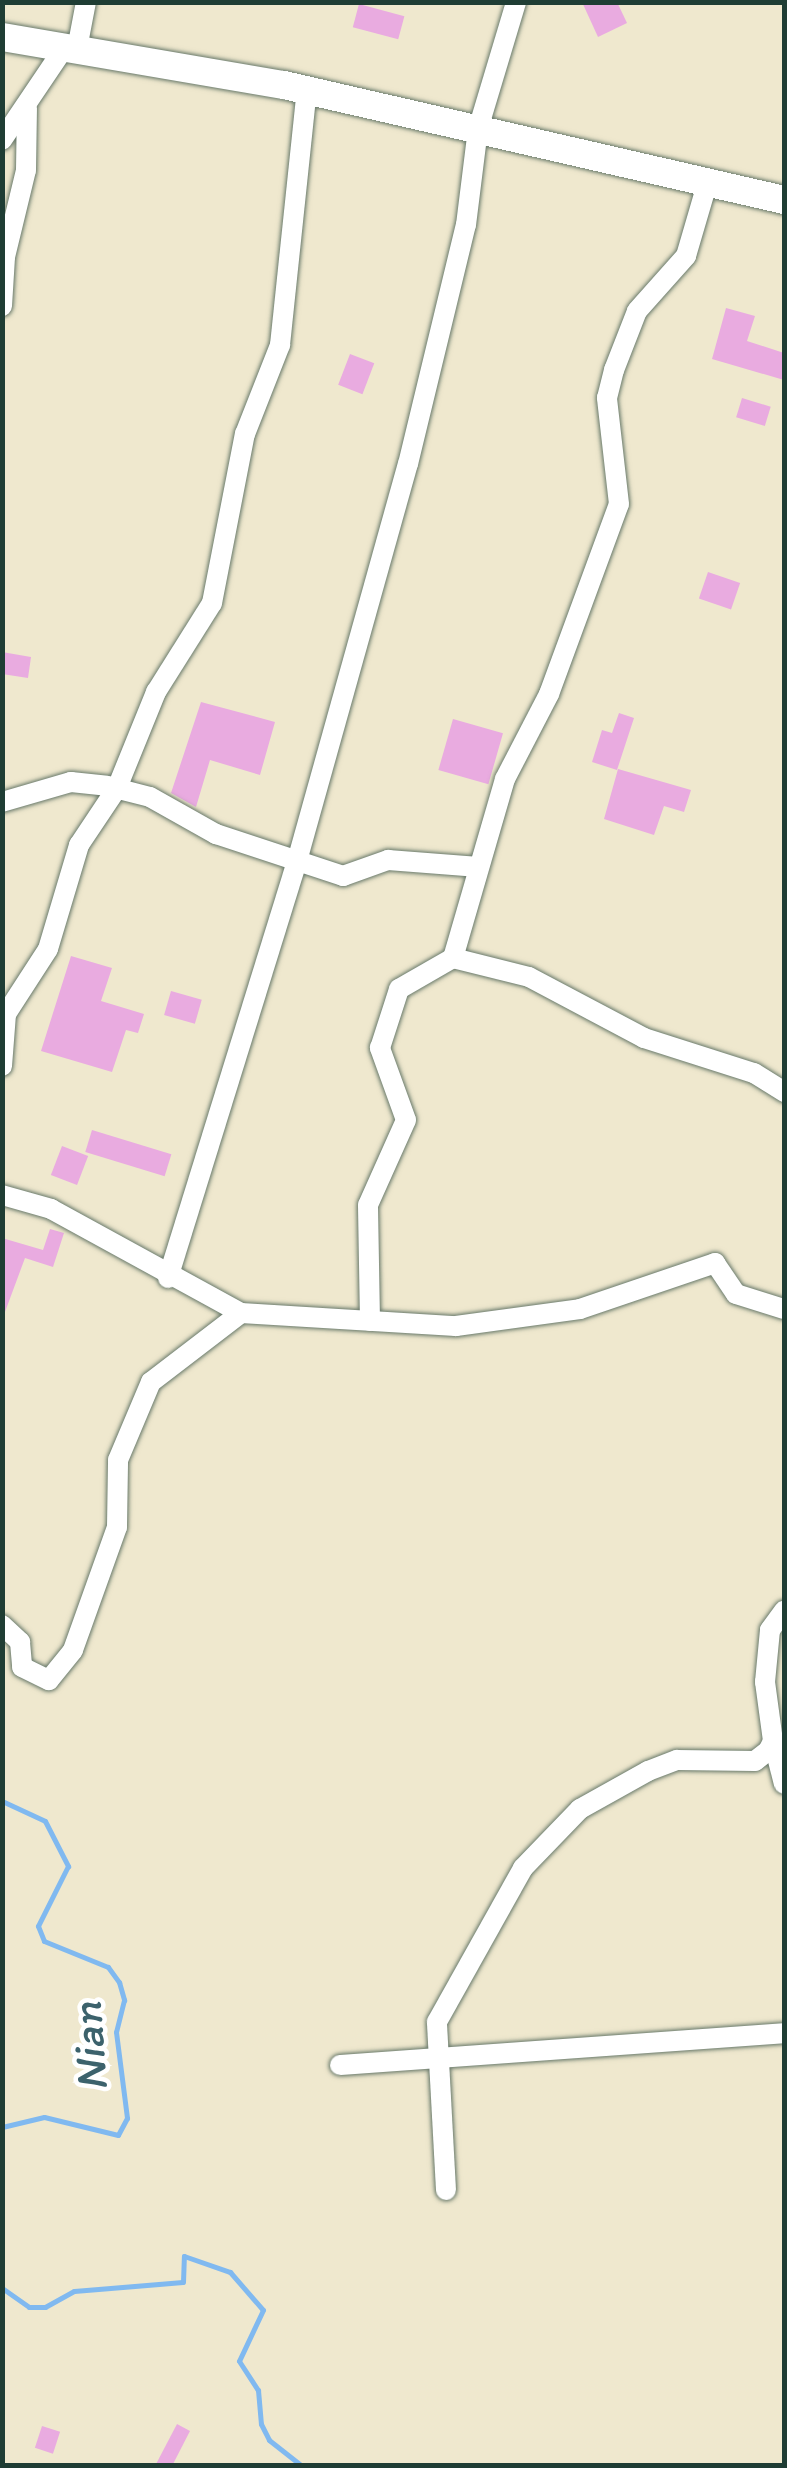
<!DOCTYPE html>
<html>
<head>
<meta charset="utf-8">
<style>
	body { margin:0 }
	#map { position:relative; width:787px; height:2468px; overflow:hidden; background:#efe8ce; font-family:Itim,sans-serif }
	div>[style] { position:absolute }
	.stream>* { height:5px; margin:-2.5px; padding:0 2.5px; transform-origin:2.5px; border-radius:2.5px; background:#80b9f0 }
	.building>* { inset:0; background:#e9abe0; transform-origin:0 0 }
	.roads { filter:drop-shadow(0 0 2px #68796a) drop-shadow(0 0 2px #68796a) }
	.minor>* { height:20px; margin:-10px; padding:0 10px; transform-origin:10px; border-radius:10px; background:#fff }
	.secondary>* { height:28px; margin:-14px; padding:0 14px; transform-origin:14px; border-radius:14px; background:#fff }
	span { translate:-50% -50%; white-space:nowrap; text-align:center; line-height:1.15; -webkit-text-stroke:9px #fff; paint-order:stroke }
	.water-label { font-size:45px; color:#3c626c; font-style:italic }
	.frame { position:absolute; inset:0; border:5px solid #1f3d34; pointer-events:none }
</style>
</head>
<body>
<div id="map">
	<div class="stream">
		<i style="left:2px;top:1801px;width:47px;rotate:24.9deg"></i>
		<i style="left:45px;top:1821px;width:51px;rotate:62.9deg"></i>
		<i style="left:68px;top:1866px;width:67px;rotate:116.6deg"></i>
		<i style="left:38px;top:1926px;width:16px;rotate:68deg"></i>
		<i style="left:44px;top:1941px;width:69px;rotate:22.1deg"></i>
		<i style="left:108px;top:1967px;width:19px;rotate:54deg"></i>
		<i style="left:119px;top:1982px;width:19px;rotate:74deg"></i>
		<i style="left:124px;top:2000px;width:33px;rotate:104deg"></i>
		<i style="left:116px;top:2032px;width:87px;rotate:82.7deg"></i>
		<i style="left:127px;top:2118px;width:19px;rotate:118deg"></i>
		<i style="left:118px;top:2135px;width:76px;rotate:-166.3deg"></i>
		<i style="left:44px;top:2117px;width:43px;rotate:166.6deg"></i>
		<i style="left:2px;top:2288px;width:33px;rotate:35deg"></i>
		<i style="left:29px;top:2307px;width:16px"></i>
		<i style="left:45px;top:2307px;width:33px;rotate:-29deg"></i>
		<i style="left:74px;top:2291px;width:109px;rotate:-4.7deg"></i>
		<i style="left:183px;top:2282px;width:26px;rotate:-88deg"></i>
		<i style="left:184px;top:2256px;width:49px;rotate:19.2deg"></i>
		<i style="left:230px;top:2272px;width:50px;rotate:49deg"></i>
		<i style="left:263px;top:2310px;width:56px;rotate:115.2deg"></i>
		<i style="left:239px;top:2361px;width:35px;rotate:57deg"></i>
		<i style="left:258px;top:2390px;width:34px;rotate:85deg"></i>
		<i style="left:261px;top:2424px;width:18px;rotate:63deg"></i>
		<i style="left:269px;top:2440px;width:42px;rotate:38.2deg"></i>
	</div>
	<div class="building">
		<i style="clip-path:polygon(582px 2px,617px 2px,627px 23px,598px 37px)"></i>
		<i style="left:359px;top:4px;width:47px;height:24px;rotate:15deg"></i>
		<i style="clip-path:polygon(726px 308px,755px 316px,747px 341px,784px 353px,784px 380px,712px 359px)"></i>
		<i style="left:350px;top:354px;width:26px;height:33px;rotate:21deg"></i>
		<i style="left:742px;top:398px;width:30px;height:20px;rotate:17deg"></i>
		<i style="left:708px;top:572px;width:34px;height:28px;rotate:19deg"></i>
		<i style="clip-path:polygon(2px 652px,31px 657px,28px 678px,2px 674px)"></i>
		<i style="clip-path:polygon(201px 702px,275px 722px,260px 775px,210px 760px,196px 807px,171px 793px)"></i>
		<i style="clip-path:polygon(619px 713px,634px 718px,617px 770px,592px 762px,602px 730px,612px 733px)"></i>
		<i style="left:453px;top:719px;width:52px;height:53px;rotate:16deg"></i>
		<i style="clip-path:polygon(618px 769px,691px 790px,684px 812px,664px 806px,654px 835px,604px 819px)"></i>
		<i style="clip-path:polygon(71px 956px,112px 968px,101px 1001px,144px 1014px,138px 1033px,126px 1030px,112px 1072px,41px 1051px)"></i>
		<i style="left:171px;top:991px;width:32px;height:25px;rotate:16deg"></i>
		<i style="left:92px;top:1130px;width:83px;height:23px;rotate:17deg"></i>
		<i style="left:62px;top:1146px;width:28px;height:31px;rotate:21deg"></i>
		<i style="clip-path:polygon(50px 1229px,64px 1233px,53px 1267px,25px 1258px,2px 1320px,2px 1238px,43px 1250px)"></i>
		<i style="clip-path:polygon(177px 2424px,190px 2431px,172px 2466px,155px 2466px)"></i>
		<i style="left:42px;top:2426px;width:19px;height:23px;rotate:18deg"></i>
	</div>
	<div class="roads">
		<div class="minor">
			<i style="left:77px;top:49px;width:48px;rotate:-79.2deg"></i>
			<i style="left:2px;top:140px;width:111px;rotate:-56deg"></i>
			<i style="left:2px;top:306px;width:49px;rotate:-86.5deg"></i>
			<i style="left:5px;top:257px;width:89px;rotate:-76.4deg"></i>
			<i style="left:26px;top:170px;width:62px;rotate:-89.1deg"></i>
			<i style="left:2px;top:802px;width:72px;rotate:-16.2deg"></i>
			<i style="left:71px;top:782px;width:36px;rotate:6deg"></i>
			<i style="left:107px;top:786px;width:44px;rotate:14.3deg"></i>
			<i style="left:150px;top:797px;width:76px;rotate:29.3deg"></i>
			<i style="left:216px;top:834px;width:134px;rotate:18.3deg"></i>
			<i style="left:343px;top:876px;width:48px;rotate:-19.6deg"></i>
			<i style="left:388px;top:860px;width:91px;rotate:4.4deg"></i>
			<i style="left:453px;top:958px;width:78px;rotate:14deg"></i>
			<i style="left:529px;top:977px;width:130px;rotate:27.9deg"></i>
			<i style="left:644px;top:1038px;width:115px;rotate:17.7deg"></i>
			<i style="left:754px;top:1073px;width:36px;rotate:32deg"></i>
			<i style="left:2px;top:1066px;width:52px;rotate:-85.6deg"></i>
			<i style="left:6px;top:1014px;width:77px;rotate:-57.1deg"></i>
			<i style="left:48px;top:949px;width:109px;rotate:-73.4deg"></i>
			<i style="left:79px;top:845px;width:69px;rotate:-56.3deg"></i>
			<i style="left:117px;top:788px;width:104px;rotate:-67.9deg"></i>
			<i style="left:156px;top:692px;width:105px;rotate:-57.8deg"></i>
			<i style="left:212px;top:603px;width:172px;rotate:-79deg"></i>
			<i style="left:245px;top:434px;width:96px;rotate:-68.5deg"></i>
			<i style="left:280px;top:345px;width:256px;rotate:-84deg"></i>
			<i style="left:2px;top:1195px;width:51px;rotate:15.9deg"></i>
			<i style="left:51px;top:1209px;width:217px;rotate:28.7deg"></i>
			<i style="left:241px;top:1313px;width:215px;rotate:3.5deg"></i>
			<i style="left:456px;top:1326px;width:125px;rotate:-7.8deg"></i>
			<i style="left:580px;top:1309px;width:143px;rotate:-18.8deg"></i>
			<i style="left:715px;top:1263px;width:37px;rotate:56deg"></i>
			<i style="left:736px;top:1294px;width:50px;rotate:17.4deg"></i>
			<i style="left:168px;top:1278px;width:436px;rotate:-72.8deg"></i>
			<i style="left:297px;top:861px;width:412px;rotate:-74.4deg"></i>
			<i style="left:408px;top:464px;width:246px;rotate:-76.4deg"></i>
			<i style="left:466px;top:225px;width:97px;rotate:-82.9deg"></i>
			<i style="left:478px;top:129px;width:133px;rotate:-73.3deg"></i>
			<i style="left:370px;top:1321px;width:116px;rotate:-91deg"></i>
			<i style="left:368px;top:1205px;width:93px;rotate:-65.9deg"></i>
			<i style="left:406px;top:1120px;width:77px;rotate:-109.9deg"></i>
			<i style="left:380px;top:1048px;width:62px;rotate:-72.1deg"></i>
			<i style="left:399px;top:989px;width:62px;rotate:-29.9deg"></i>
			<i style="left:453px;top:958px;width:186px;rotate:-73.8deg"></i>
			<i style="left:505px;top:779px;width:96px;rotate:-62.6deg"></i>
			<i style="left:549px;top:694px;width:202px;rotate:-69.8deg"></i>
			<i style="left:619px;top:504px;width:107px;rotate:-96.5deg"></i>
			<i style="left:607px;top:398px;width:29px;rotate:-76deg"></i>
			<i style="left:614px;top:370px;width:63px;rotate:-68.7deg"></i>
			<i style="left:637px;top:311px;width:74px;rotate:-48.3deg"></i>
			<i style="left:686px;top:256px;width:78px;rotate:-73.7deg"></i>
			<i style="left:2px;top:1625px;width:25px;rotate:43deg"></i>
			<i style="left:20px;top:1642px;width:25px;rotate:85deg"></i>
			<i style="left:22px;top:1667px;width:30px;rotate:26deg"></i>
			<i style="left:49px;top:1680px;width:38px;rotate:-51deg"></i>
			<i style="left:73px;top:1650px;width:131px;rotate:-70.3deg"></i>
			<i style="left:117px;top:1527px;width:67px;rotate:-89.1deg"></i>
			<i style="left:118px;top:1460px;width:85px;rotate:-67.1deg"></i>
			<i style="left:151px;top:1382px;width:113px;rotate:-37.5deg"></i>
			<i style="left:773px;top:1741px;width:44px;rotate:75.7deg"></i>
			<i style="left:340px;top:2065px;width:445px;rotate:-4.1deg"></i>
			<i style="left:446px;top:2190px;width:168px;rotate:-93.1deg"></i>
			<i style="left:437px;top:2022px;width:176px;rotate:-60.8deg"></i>
			<i style="left:523px;top:1868px;width:82px;rotate:-46deg"></i>
			<i style="left:580px;top:1809px;width:78px;rotate:-29.2deg"></i>
			<i style="left:648px;top:1771px;width:31px;rotate:-21deg"></i>
			<i style="left:677px;top:1760px;width:78px;rotate:0.7deg"></i>
			<i style="left:755px;top:1761px;width:16px;rotate:-38deg"></i>
			<i style="left:768px;top:1751px;width:11px;rotate:-63deg"></i>
			<i style="left:773px;top:1741px;width:60px;rotate:-97.7deg"></i>
			<i style="left:765px;top:1682px;width:52px;rotate:-84.5deg"></i>
			<i style="left:770px;top:1630px;width:24px;rotate:-54deg"></i>
		</div>
		<div class="secondary">
			<i style="left:2px;top:37px;width:286px;rotate:9.7deg"></i>
			<i style="left:284px;top:85px;width:513px;rotate:12.95deg"></i>
		</div>
	</div>
	<div class="water-label">
		<span style="left:89px;top:2047px;rotate:-94deg">Nian</span>
	</div>
	<div class="frame"></div>
</div>
</body>
</html>
